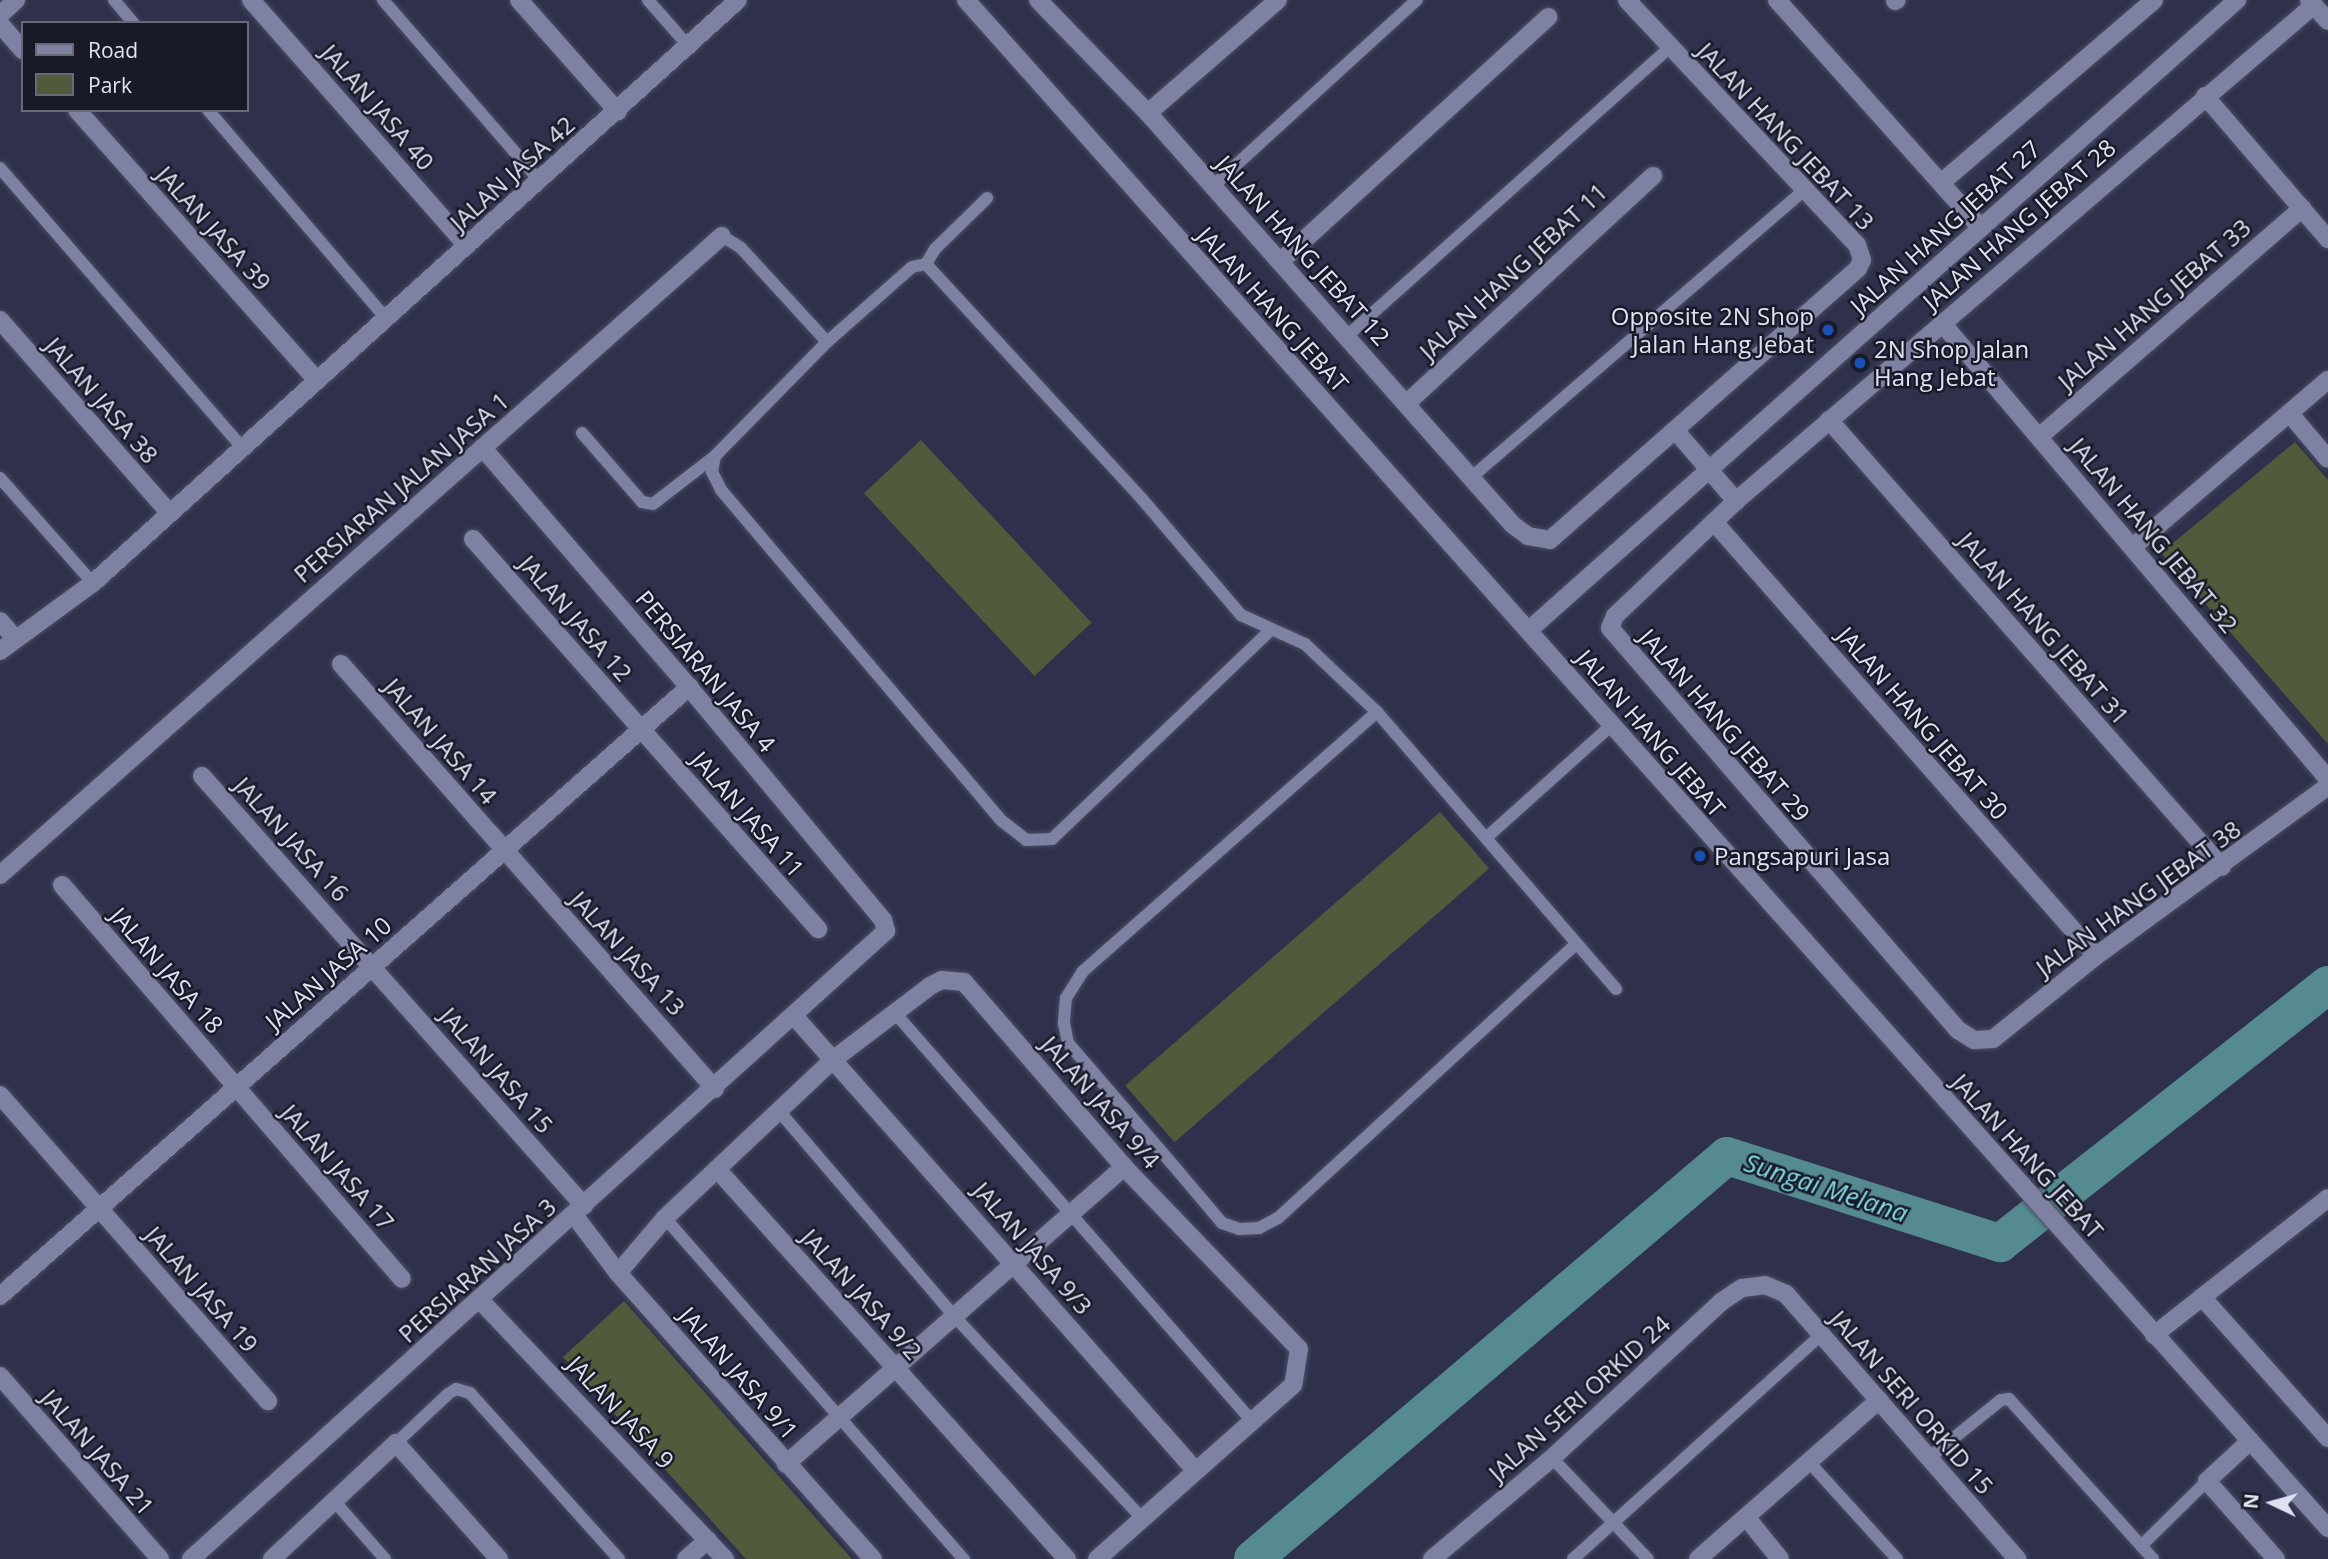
<!DOCTYPE html>
<html>
<head>
<meta charset="utf-8">
<style>
	body { margin:0 }
	#map { position:relative; width:2328px; height:1559px; overflow:hidden; background:#2f314c; font-family:"Open Sans",sans-serif }
	div>[style] { position:absolute }
	.green>* { inset:0; background:#515a3a; transform-origin:0 0 }
	.river>* { height:38px; margin:-19px; padding:0 19px; transform-origin:19px; border-radius:19px; background:#548a90 }
	.roads { filter:drop-shadow(0 0 2px #4c4d64) drop-shadow(0 0 2px #4c4d64) }
	.lane>* { height:12px; margin:-6px; padding:0 6px; transform-origin:6px; border-radius:6px; background:#7e81a1 }
	.street>* { height:18px; margin:-9px; padding:0 9px; transform-origin:9px; border-radius:9px; background:#7e81a1 }
	.secondary>* { height:18px; margin:-9px; padding:0 9px; transform-origin:9px; border-radius:9px; background:#7e81a1 }
	.dots>* { width:19px; height:19px; translate:-50% -50%; box-sizing:border-box; border:4px solid #191a27; border-radius:50% }
	span { translate:-50% -50%; white-space:nowrap; text-align:center; line-height:1.15; -webkit-text-stroke:5px #191a27; paint-order:stroke }
	.street-label { font-size:24px; color:#e0e2f4 }
	.poi-label { font-size:24px; color:#e0e2f4 }
	.right { translate:-100% -50%; text-align:right }
	.left { translate:0 -50%; text-align:left }
	.water-label { font-size:26px; color:#81dbe6; font-style:italic }
	.legend { position:absolute; left:21px; top:21px; width:228px; height:91px; box-sizing:border-box; background:#191a27; border:2px solid #696a79; margin:0; padding:9px 12px; list-style:none; font-size:21px; color:#e0e2f4 }
	.legend li { display:flex; align-items:center; gap:14px; height:35px }
	.legend b { width:35px; border:2px solid #696a79 }
	.north { position:absolute; left:2237px; top:1468px; width:70px; height:70px; -webkit-text-stroke:5px #191a27; paint-order:stroke; rotate:275deg; font-size:19px; font-weight:700; line-height:28px; text-align:center; color:#e0e2f4 }
	.north::after { content:''; display:block; margin:auto; width:24px; height:32px; background:#e0e2f4; clip-path:polygon(50% 0,100% 100%,50% 72%,0 100%) }
</style>
</head>
<body>
<div id="map">
	<div class="green">
		<i style="left:921px;top:440px;width:250px;height:78px;rotate:47deg"></i>
		<i style="clip-path:polygon(2295px 442px,2328px 480px,2328px 744px,2161px 553px)"></i>
		<i style="left:1440px;top:812px;width:75px;height:417px;rotate:49deg"></i>
		<i style="clip-path:polygon(624px 1301px,852px 1559px,746px 1559px,563px 1357px)"></i>
	</div>
	<div class="river">
		<i style="left:1253px;top:1559px;width:622px;rotate:-40.37deg"></i>
		<i style="left:1727px;top:1156px;width:287px;rotate:17.7deg"></i>
		<i style="left:2000px;top:1243px;width:417px;rotate:-38.2deg"></i>
	</div>
	<div class="roads">
		<div class="lane">
			<i style="left:114px;top:0;width:30px;rotate:50deg"></i>
			<i style="left:383px;top:0;width:240px;rotate:49.1deg"></i>
			<i style="left:648px;top:0;width:64px;rotate:48.8deg"></i>
			<i style="left:208px;top:110px;width:271px;rotate:49.5deg"></i>
			<i style="left:0;top:168px;width:369px;rotate:49.1deg"></i>
			<i style="left:1213px;top:186px;width:276px;rotate:-42.4deg"></i>
			<i style="left:722px;top:236px;width:22px;rotate:32deg"></i>
			<i style="left:741px;top:248px;width:127px;rotate:47.5deg"></i>
			<i style="left:926px;top:264px;width:17px;rotate:-59deg"></i>
			<i style="left:935px;top:249px;width:73px;rotate:-44.4deg"></i>
			<i style="left:1347px;top:336px;width:433px;rotate:-41.8deg"></i>
			<i style="left:582px;top:433px;width:91px;rotate:49deg"></i>
			<i style="left:642px;top:502px;width:11px;rotate:10deg"></i>
			<i style="left:653px;top:504px;width:78px;rotate:-37.7deg"></i>
			<i style="left:715px;top:456px;width:160px;rotate:-45.5deg"></i>
			<i style="left:827px;top:342px;width:113px;rotate:-41.4deg"></i>
			<i style="left:912px;top:267px;width:14px;rotate:-12deg"></i>
			<i style="left:926px;top:264px;width:319px;rotate:47.4deg"></i>
			<i style="left:1142px;top:499px;width:153px;rotate:49.5deg"></i>
			<i style="left:1241px;top:615px;width:70px;rotate:24.4deg"></i>
			<i style="left:1305px;top:644px;width:99px;rotate:43.4deg"></i>
			<i style="left:1377px;top:712px;width:366px;rotate:49.2deg"></i>
			<i style="left:715px;top:456px;width:16px;rotate:101deg"></i>
			<i style="left:712px;top:472px;width:20px;rotate:63deg"></i>
			<i style="left:721px;top:490px;width:434px;rotate:49.7deg"></i>
			<i style="left:1002px;top:821px;width:31px;rotate:38deg"></i>
			<i style="left:1026px;top:840px;width:26px;rotate:-2deg"></i>
			<i style="left:1052px;top:839px;width:303px;rotate:-43.7deg"></i>
			<i style="left:1473px;top:476px;width:439px;rotate:-40.8deg"></i>
			<i style="left:0;top:478px;width:140px;rotate:48.5deg"></i>
			<i style="left:1377px;top:712px;width:392px;rotate:138.6deg"></i>
			<i style="left:1083px;top:971px;width:32px;rotate:122deg"></i>
			<i style="left:1066px;top:998px;width:25px;rotate:95deg"></i>
			<i style="left:1064px;top:1023px;width:20px;rotate:79deg"></i>
			<i style="left:1068px;top:1043px;width:169px;rotate:49.3deg"></i>
			<i style="left:1178px;top:1171px;width:68px;rotate:49.8deg"></i>
			<i style="left:1222px;top:1223px;width:18px;rotate:19deg"></i>
			<i style="left:1239px;top:1229px;width:20px;rotate:-3deg"></i>
			<i style="left:1259px;top:1228px;width:21px;rotate:-28deg"></i>
			<i style="left:1278px;top:1218px;width:405px;rotate:-42.6deg"></i>
			<i style="left:1487px;top:837px;width:168px;rotate:-41.9deg"></i>
			<i style="left:895px;top:1013px;width:541px;rotate:48.82deg"></i>
			<i style="left:779px;top:1111px;width:271px;rotate:49.5deg"></i>
			<i style="left:955px;top:1317px;width:275px;rotate:47.1deg"></i>
			<i style="left:665px;top:1218px;width:454px;rotate:48.8deg"></i>
			<i style="left:396px;top:1443px;width:71px;rotate:-43.3deg"></i>
			<i style="left:448px;top:1394px;width:9px;rotate:-32deg"></i>
			<i style="left:456px;top:1389px;width:15px;rotate:16deg"></i>
			<i style="left:470px;top:1393px;width:223px;rotate:48.1deg"></i>
			<i style="left:1552px;top:1458px;width:139px;rotate:46.5deg"></i>
			<i style="left:1929px;top:1458px;width:92px;rotate:-38.9deg"></i>
			<i style="left:2001px;top:1400px;width:8px;rotate:-7deg"></i>
			<i style="left:2009px;top:1399px;width:215px;rotate:48deg"></i>
			<i style="left:1809px;top:1462px;width:131px;rotate:47.8deg"></i>
			<i style="left:335px;top:1502px;width:76px;rotate:48.7deg"></i>
			<i style="left:2141px;top:1546px;width:93px;rotate:-44.6deg"></i>
			<i style="left:1573px;top:1559px;width:334px;rotate:-42.1deg"></i>
		</div>
		<div class="street">
			<i style="left:251px;top:0;width:327px;rotate:48.7deg"></i>
			<i style="left:519px;top:0;width:149px;rotate:48.5deg"></i>
			<i style="left:1038px;top:0;width:158px;rotate:45.8deg"></i>
			<i style="left:1148px;top:113px;width:550px;rotate:48.46deg"></i>
			<i style="left:1513px;top:525px;width:19px;rotate:36deg"></i>
			<i style="left:1528px;top:536px;width:22px;rotate:10deg"></i>
			<i style="left:1550px;top:540px;width:411px;rotate:-41.4deg"></i>
			<i style="left:1858px;top:268px;width:9px;rotate:-63deg"></i>
			<i style="left:1862px;top:260px;width:16px;rotate:-108deg"></i>
			<i style="left:1857px;top:245px;width:336px;rotate:-133.2deg"></i>
			<i style="left:1777px;top:0;width:306px;rotate:48.2deg"></i>
			<i style="left:2309px;top:0;width:28px;rotate:48deg"></i>
			<i style="left:1895px;top:1px;width:2px;rotate:-27deg"></i>
			<i style="left:2314px;top:5px;width:762px;rotate:139.37deg"></i>
			<i style="left:1736px;top:501px;width:167px;rotate:136.5deg"></i>
			<i style="left:1615px;top:616px;width:13px;rotate:113deg"></i>
			<i style="left:1610px;top:628px;width:532px;rotate:49.12deg"></i>
			<i style="left:1958px;top:1030px;width:19px;rotate:32deg"></i>
			<i style="left:1974px;top:1040px;width:19px;rotate:-3deg"></i>
			<i style="left:1993px;top:1039px;width:132px;rotate:-38.9deg"></i>
			<i style="left:2096px;top:956px;width:288px;rotate:-36.2deg"></i>
			<i style="left:0;top:15px;width:22px;rotate:-43deg"></i>
			<i style="left:0;top:24px;width:35px;rotate:49deg"></i>
			<i style="left:2205px;top:96px;width:189px;rotate:49.3deg"></i>
			<i style="left:77px;top:110px;width:360px;rotate:48.4deg"></i>
			<i style="left:1148px;top:113px;width:172px;rotate:-41deg"></i>
			<i style="left:1942px;top:182px;width:279px;rotate:-40.6deg"></i>
			<i style="left:1281px;top:261px;width:362px;rotate:-42.4deg"></i>
			<i style="left:0;top:320px;width:254px;rotate:48.7deg"></i>
			<i style="left:1942px;top:323px;width:597px;rotate:49.75deg"></i>
			<i style="left:1407px;top:403px;width:335px;rotate:-42.7deg"></i>
			<i style="left:2291px;top:415px;width:57px;rotate:49.9deg"></i>
			<i style="left:1829px;top:420px;width:595px;rotate:48.68deg"></i>
			<i style="left:1675px;top:430px;width:94px;rotate:49.3deg"></i>
			<i style="left:2039px;top:437px;width:349px;rotate:-41deg"></i>
			<i style="left:1714px;top:522px;width:578px;rotate:48.65deg"></i>
			<i style="left:473px;top:539px;width:521px;rotate:48.5deg"></i>
			<i style="left:2134px;top:546px;width:255px;rotate:-40.6deg"></i>
			<i style="left:0;top:621px;width:23px;rotate:49deg"></i>
			<i style="left:0;top:651px;width:115px;rotate:-36.2deg"></i>
			<i style="left:93px;top:583px;width:869px;rotate:-42.11deg"></i>
			<i style="left:341px;top:664px;width:566px;rotate:48.65deg"></i>
			<i style="left:202px;top:776px;width:575px;rotate:48.38deg"></i>
			<i style="left:0;top:875px;width:964px;rotate:-41.51deg"></i>
			<i style="left:62px;top:885px;width:520px;rotate:49.21deg"></i>
			<i style="left:795px;top:1017px;width:604px;rotate:48.56deg"></i>
			<i style="left:0;top:1095px;width:407px;rotate:48.8deg"></i>
			<i style="left:717px;top:1169px;width:524px;rotate:48.09deg"></i>
			<i style="left:574px;top:1215px;width:73px;rotate:52.8deg"></i>
			<i style="left:618px;top:1273px;width:383px;rotate:48.3deg"></i>
			<i style="left:618px;top:1273px;width:72px;rotate:-49.5deg"></i>
			<i style="left:665px;top:1218px;width:232px;rotate:-43.3deg"></i>
			<i style="left:834px;top:1059px;width:121px;rotate:-37.2deg"></i>
			<i style="left:930px;top:986px;width:13px;rotate:-27deg"></i>
			<i style="left:942px;top:980px;width:22px;rotate:5deg"></i>
			<i style="left:964px;top:982px;width:245px;rotate:49.1deg"></i>
			<i style="left:1124px;top:1167px;width:252px;rotate:46.1deg"></i>
			<i style="left:1299px;top:1349px;width:36px;rotate:99deg"></i>
			<i style="left:1293px;top:1385px;width:262px;rotate:138.4deg"></i>
			<i style="left:0;top:1296px;width:920px;rotate:-41.47deg"></i>
			<i style="left:2202px;top:1297px;width:189px;rotate:48.2deg"></i>
			<i style="left:480px;top:1300px;width:357px;rotate:46.6deg"></i>
			<i style="left:2154px;top:1335px;width:221px;rotate:-38.2deg"></i>
			<i style="left:0;top:1376px;width:243px;rotate:48.8deg"></i>
			<i style="left:2250px;top:1441px;width:59px;rotate:137.1deg"></i>
			<i style="left:2207px;top:1481px;width:104px;rotate:48.5deg"></i>
			<i style="left:786px;top:1464px;width:450px;rotate:-41.3deg"></i>
			<i style="left:1746px;top:1517px;width:54px;rotate:51deg"></i>
			<i style="left:191px;top:1559px;width:937px;rotate:-42.1deg"></i>
			<i style="left:886px;top:931px;width:11px;rotate:-105deg"></i>
			<i style="left:883px;top:920px;width:303px;rotate:-129.8deg"></i>
			<i style="left:689px;top:687px;width:316px;rotate:-130.8deg"></i>
			<i style="left:272px;top:1559px;width:170px;rotate:-43.1deg"></i>
			<i style="left:396px;top:1443px;width:155px;rotate:48.4deg"></i>
			<i style="left:686px;top:1559px;width:29px;rotate:-41deg"></i>
			<i style="left:1432px;top:1559px;width:157px;rotate:-40.1deg"></i>
			<i style="left:1552px;top:1458px;width:230px;rotate:-42.7deg"></i>
			<i style="left:1721px;top:1302px;width:25px;rotate:-34deg"></i>
			<i style="left:1742px;top:1288px;width:23px;rotate:-7deg"></i>
			<i style="left:1765px;top:1285px;width:23px;rotate:23deg"></i>
			<i style="left:1786px;top:1294px;width:352px;rotate:48.9deg"></i>
			<i style="left:1698px;top:1559px;width:241px;rotate:-41.3deg"></i>
		</div>
		<div class="secondary">
			<i style="left:966px;top:0;width:2047px;rotate:48.29deg"></i>
			<i style="left:1529px;top:630px;width:948px;rotate:-41.66deg"></i>
		</div>
	</div>
	<div class="dots">
		<i style="left:1828px;top:330px;background:#1a4fb4"></i>
		<i style="left:1860px;top:363px;background:#1a4fb4"></i>
		<i style="left:1700px;top:856px;background:#1a4fb4"></i>
	</div>
	<div class="street-label">
		<span style="left:378px;top:107px;rotate:49deg">JALAN JASA 40</span>
		<span style="left:1786px;top:136px;rotate:47deg">JALAN HANG JEBAT 13</span>
		<span style="left:512px;top:173px;rotate:-42deg">JALAN JASA 42</span>
		<span style="left:2019px;top:224px;rotate:-41deg">JALAN HANG JEBAT 28</span>
		<span style="left:1945px;top:227px;rotate:-42deg">JALAN HANG JEBAT 27</span>
		<span style="left:214px;top:228px;rotate:48deg">JALAN JASA 39</span>
		<span style="left:1303px;top:250px;rotate:48deg">JALAN HANG JEBAT 12</span>
		<span style="left:1513px;top:271px;rotate:-43deg">JALAN HANG JEBAT 11</span>
		<span style="left:2154px;top:304px;rotate:-41deg">JALAN HANG JEBAT 33</span>
		<span style="left:1273px;top:309px;rotate:48deg">JALAN HANG JEBAT</span>
		<span style="left:102px;top:400px;rotate:49deg">JALAN JASA 38</span>
		<span style="left:401px;top:487px;rotate:-41deg">PERSIARAN JALAN JASA 1</span>
		<span style="left:2154px;top:535px;rotate:50deg">JALAN HANG JEBAT 32</span>
		<span style="left:576px;top:618px;rotate:49deg">JALAN JASA 12</span>
		<span style="left:2044px;top:628px;rotate:49deg">JALAN HANG JEBAT 31</span>
		<span style="left:706px;top:671px;rotate:50deg">PERSIARAN JASA 4</span>
		<span style="left:1923px;top:723px;rotate:49deg">JALAN HANG JEBAT 30</span>
		<span style="left:1725px;top:725px;rotate:49deg">JALAN HANG JEBAT 29</span>
		<span style="left:1651px;top:733px;rotate:49deg">JALAN HANG JEBAT</span>
		<span style="left:441px;top:741px;rotate:49deg">JALAN JASA 14</span>
		<span style="left:748px;top:814px;rotate:49deg">JALAN JASA 11</span>
		<span style="left:292px;top:839px;rotate:48deg">JALAN JASA 16</span>
		<span style="left:2138px;top:898px;rotate:-36deg">JALAN HANG JEBAT 38</span>
		<span style="left:628px;top:953px;rotate:48deg">JALAN JASA 13</span>
		<span style="left:167px;top:970px;rotate:49deg">JALAN JASA 18</span>
		<span style="left:328px;top:973px;rotate:-41deg">JALAN JASA 10</span>
		<span style="left:497px;top:1070px;rotate:49deg">JALAN JASA 15</span>
		<span style="left:1101px;top:1102px;rotate:49deg">JALAN JASA 9/4</span>
		<span style="left:2028px;top:1156px;rotate:48deg">JALAN HANG JEBAT</span>
		<span style="left:338px;top:1167px;rotate:49deg">JALAN JASA 17</span>
		<span style="left:1033px;top:1248px;rotate:49deg">JALAN JASA 9/3</span>
		<span style="left:477px;top:1270px;rotate:-42deg">PERSIARAN JASA 3</span>
		<span style="left:202px;top:1289px;rotate:49deg">JALAN JASA 19</span>
		<span style="left:862px;top:1294px;rotate:48deg">JALAN JASA 9/2</span>
		<span style="left:739px;top:1373px;rotate:49deg">JALAN JASA 9/1</span>
		<span style="left:1579px;top:1398px;rotate:-42deg">JALAN SERI ORKID 24</span>
		<span style="left:1912px;top:1402px;rotate:49deg">JALAN SERI ORKID 15</span>
		<span style="left:621px;top:1412px;rotate:47deg">JALAN JASA 9</span>
		<span style="left:98px;top:1452px;rotate:49deg">JALAN JASA 21</span>
	</div>
	<div class="poi-label">
		<span class="right" style="left:1814px;top:330px">Opposite 2N Shop<br>Jalan Hang Jebat</span>
		<span class="left" style="left:1874px;top:363px">2N Shop Jalan<br>Hang Jebat</span>
		<span class="left" style="left:1714px;top:856px">Pangsapuri Jasa</span>
	</div>
	<div class="water-label">
		<span style="left:1826px;top:1188px;rotate:18deg">Sungai Melana</span>
	</div>
	<ul class="legend">
	<li><b style="height:9px;background:#7e81a1"></b>Road</li>
	<li><b style="height:19px;background:#515a3a"></b>Park</li>
	</ul>
	<div class="north">N</div>
</div>
</body>
</html>
